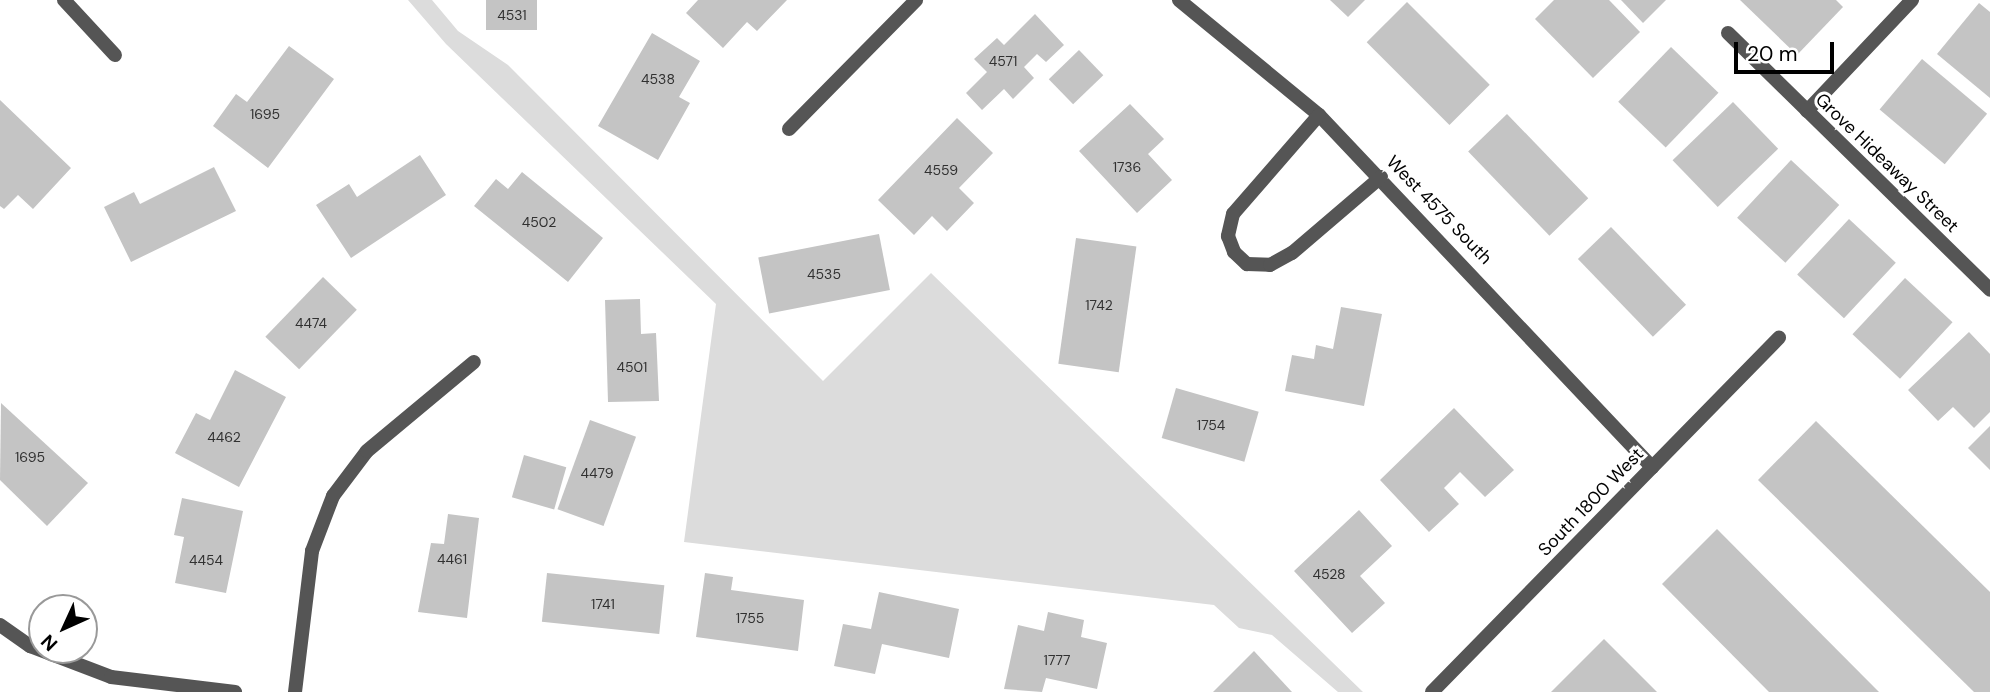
<!DOCTYPE html>
<html>
<head>
<meta charset="utf-8">
<style>
	body { margin:0 }
	#map { position:relative; width:1990px; height:692px; overflow:hidden; background:#fff; font-family:"DM Sans",sans-serif }
	div>[style] { position:absolute }
	.green>* { inset:0; background:#dcdcdc }
	.building>* { inset:0; background:#c4c4c4; transform-origin:0 0 }
	.street>* { height:14px; margin:-7px; padding:0 7px; transform-origin:7px; border-radius:7px; background:#555 }
	span { translate:-50% -50%; white-space:nowrap; text-align:center; line-height:1.15; -webkit-text-stroke:6px #fff; paint-order:stroke }
	.number-label { font-size:14px; color:#313131 }
	.number-label span { -webkit-text-stroke-width:0 }
	.street-label { font-size:18px; color:#000 }
	.north { position:absolute; left:28px; top:594px; width:70px; height:70px; box-sizing:border-box; background:#fff; border:2px solid #999; border-radius:50%; rotate:225deg; font-size:19px; font-weight:700; line-height:28px; text-align:center; color:#000 }
	.north::after { content:''; display:block; margin:auto; width:24px; height:32px; background:#000; clip-path:polygon(50% 0,100% 100%,50% 72%,0 100%) }
	.scale { position:absolute; left:1734px; top:42px; width:100px; height:32px; box-sizing:border-box; border:4px solid #000; border-top:0; padding-left:9px; font-size:21px; line-height:24px; white-space:nowrap; color:#000; -webkit-text-stroke:5px #fff; paint-order:stroke }
</style>
</head>
<body>
<div id="map">
	<div class="green">
		<i style="clip-path:polygon(408px 0,432px 0,458px 31px,508px 65px,823px 381px,931px 273px,1363px 692px,1338px 692px,1272px 635px,1239px 628px,1214px 605px,684px 542px,716px 304px,446px 44px)"></i>
	</div>
	<div class="building">
		<i style="left:486px;top:0;width:51px;height:30px"></i>
		<i style="clip-path:polygon(698px 0,787px 0,757px 31px,747px 22px,723px 48px,686px 13px)"></i>
		<i style="clip-path:polygon(1330px 0,1365px 0,1348px 17px)"></i>
		<i style="clip-path:polygon(1554px 0,1609px 0,1640px 32px,1593px 78px,1535px 19px)"></i>
		<i style="clip-path:polygon(1621px 0,1666px 0,1643px 23px)"></i>
		<i style="clip-path:polygon(1740px 0,1836px 0,1843px 7px,1797px 55px)"></i>
		<i style="left:1407px;top:2px;width:117px;height:57px;rotate:45deg"></i>
		<i style="clip-path:polygon(1979px 3px,1990px 12px,1990px 98px,1937px 54px)"></i>
		<i style="clip-path:polygon(1035px 14px,1064px 45px,1046px 62px,1037px 54px,1024px 67px,1034px 78px,1013px 99px,1004px 89px,982px 110px,966px 93px,987px 72px,974px 59px,997px 38px,1004px 45px)"></i>
		<i style="clip-path:polygon(652px 33px,700px 61px,679px 97px,690px 103px,658px 160px,598px 126px)"></i>
		<i style="clip-path:polygon(289px 46px,334px 79px,268px 168px,213px 126px,236px 94px,247px 102px)"></i>
		<i style="left:1671px;top:47px;width:66px;height:76px;rotate:44deg"></i>
		<i style="left:1079px;top:50px;width:35px;height:42px;rotate:46deg"></i>
		<i style="left:1922px;top:59px;width:85px;height:66px;rotate:40deg"></i>
		<i style="clip-path:polygon(0 100px,71px 168px,33px 209px,18px 195px,4px 209px,0 206px)"></i>
		<i style="left:1733px;top:102px;width:65px;height:84px;rotate:46deg"></i>
		<i style="clip-path:polygon(1130px 104px,1164px 139px,1148px 154px,1172px 180px,1137px 213px,1079px 151px)"></i>
		<i style="left:1507px;top:114px;width:117px;height:54px;rotate:46deg"></i>
		<i style="clip-path:polygon(957px 118px,993px 153px,959px 188px,974px 203px,947px 231px,932px 216px,914px 235px,878px 200px)"></i>
		<i style="clip-path:polygon(420px 155px,446px 195px,351px 258px,316px 205px,349px 184px,357px 197px)"></i>
		<i style="left:1791px;top:160px;width:66px;height:79px;rotate:43deg"></i>
		<i style="clip-path:polygon(214px 167px,236px 211px,131px 262px,104px 207px,134px 192px,140px 204px)"></i>
		<i style="clip-path:polygon(522px 172px,603px 238px,568px 282px,474px 206px,496px 179px,508px 189px)"></i>
		<i style="left:1849px;top:219px;width:64px;height:76px;rotate:43deg"></i>
		<i style="left:1611px;top:227px;width:108px;height:46px;rotate:46deg"></i>
		<i style="left:879px;top:234px;width:57px;height:123px;rotate:79deg"></i>
		<i style="left:1076px;top:238px;width:61px;height:127px;rotate:8deg"></i>
		<i style="left:323px;top:277px;width:47px;height:83px;rotate:44deg"></i>
		<i style="left:1905px;top:278px;width:65px;height:77px;rotate:43deg"></i>
		<i style="clip-path:polygon(640px 299px,641px 334px,656px 333px,659px 401px,608px 402px,605px 300px)"></i>
		<i style="clip-path:polygon(1341px 307px,1382px 314px,1364px 406px,1285px 391px,1292px 355px,1314px 359px,1316px 345px,1333px 349px)"></i>
		<i style="clip-path:polygon(1969px 332px,1990px 354px,1990px 412px,1974px 428px,1953px 407px,1938px 421px,1908px 390px)"></i>
		<i style="clip-path:polygon(235px 370px,286px 397px,239px 487px,175px 453px,196px 413px,210px 420px)"></i>
		<i style="left:1176px;top:388px;width:86px;height:52px;rotate:16deg"></i>
		<i style="clip-path:polygon(1px 403px,88px 483px,47px 526px,0 480px)"></i>
		<i style="clip-path:polygon(1454px 408px,1514px 470px,1485px 497px,1460px 472px,1444px 488px,1459px 504px,1429px 532px,1380px 480px)"></i>
		<i style="left:590px;top:420px;width:49px;height:95px;rotate:20deg"></i>
		<i style="clip-path:polygon(1816px 421px,1990px 592px,1990px 692px,1974px 692px,1758px 480px)"></i>
		<i style="clip-path:polygon(1990px 426px,1990px 470px,1968px 448px)"></i>
		<i style="left:524px;top:455px;width:44px;height:44px;rotate:16deg"></i>
		<i style="clip-path:polygon(182px 498px,243px 511px,226px 593px,175px 583px,184px 537px,174px 535px)"></i>
		<i style="clip-path:polygon(1359px 510px,1392px 546px,1360px 576px,1385px 603px,1352px 633px,1294px 571px)"></i>
		<i style="clip-path:polygon(448px 514px,479px 518px,467px 618px,418px 612px,431px 543px,444px 544px)"></i>
		<i style="clip-path:polygon(1717px 529px,1879px 692px,1769px 692px,1662px 584px)"></i>
		<i style="left:547px;top:573px;width:118px;height:49px;rotate:6deg"></i>
		<i style="clip-path:polygon(705px 573px,733px 577px,731px 590px,804px 600px,798px 651px,696px 637px)"></i>
		<i style="clip-path:polygon(879px 592px,959px 609px,949px 658px,882px 644px,875px 674px,834px 666px,843px 624px,871px 629px)"></i>
		<i style="clip-path:polygon(1048px 612px,1084px 620px,1081px 637px,1107px 643px,1097px 689px,1046px 678px,1042px 692px,1004px 689px,1018px 625px,1044px 631px)"></i>
		<i style="clip-path:polygon(1604px 639px,1657px 692px,1551px 692px)"></i>
		<i style="clip-path:polygon(1254px 651px,1292px 692px,1213px 692px)"></i>
	</div>
	<div class="street">
		<i style="left:64px;top:0;width:75px;rotate:47.2deg"></i>
		<i style="left:1179px;top:0;width:181px;rotate:39.4deg"></i>
		<i style="left:1319px;top:115px;width:485px;rotate:46.6deg"></i>
		<i style="left:1728px;top:33px;width:367px;rotate:44.4deg"></i>
		<i style="left:1807px;top:111px;width:153px;rotate:-46.6deg"></i>
		<i style="left:1319px;top:115px;width:131px;rotate:131deg"></i>
		<i style="left:1233px;top:214px;width:23px;rotate:103deg"></i>
		<i style="left:1228px;top:236px;width:17px;rotate:69deg"></i>
		<i style="left:1234px;top:252px;width:18px;rotate:43deg"></i>
		<i style="left:1247px;top:264px;width:23px;rotate:2deg"></i>
		<i style="left:1270px;top:265px;width:25px;rotate:-29deg"></i>
		<i style="left:1292px;top:253px;width:117px;rotate:-40.5deg"></i>
		<i style="left:789px;top:129px;width:181px;rotate:-45.4deg"></i>
		<i style="left:0;top:625px;width:37px;rotate:35deg"></i>
		<i style="left:30px;top:646px;width:87px;rotate:20.9deg"></i>
		<i style="left:111px;top:677px;width:125px;rotate:6.9deg"></i>
		<i style="left:295px;top:692px;width:142px;rotate:-83.1deg"></i>
		<i style="left:312px;top:551px;width:59px;rotate:-69.1deg"></i>
		<i style="left:333px;top:496px;width:56px;rotate:-52.9deg"></i>
		<i style="left:367px;top:451px;width:139px;rotate:-39.8deg"></i>
		<i style="left:1432px;top:692px;width:496px;rotate:-45.6deg"></i>
	</div>
	<div class="number-label">
		<span style="left:512px;top:15px">4531</span>
		<span style="left:1003px;top:61px">4571</span>
		<span style="left:658px;top:79px">4538</span>
		<span style="left:265px;top:114px">1695</span>
		<span style="left:1127px;top:167px">1736</span>
		<span style="left:941px;top:170px">4559</span>
		<span style="left:539px;top:222px">4502</span>
		<span style="left:824px;top:274px">4535</span>
		<span style="left:1099px;top:305px">1742</span>
		<span style="left:311px;top:323px">4474</span>
		<span style="left:632px;top:367px">4501</span>
		<span style="left:1211px;top:425px">1754</span>
		<span style="left:224px;top:437px">4462</span>
		<span style="left:30px;top:457px">1695</span>
		<span style="left:597px;top:473px">4479</span>
		<span style="left:452px;top:559px">4461</span>
		<span style="left:206px;top:560px">4454</span>
		<span style="left:1329px;top:574px">4528</span>
		<span style="left:603px;top:604px">1741</span>
		<span style="left:750px;top:618px">1755</span>
		<span style="left:1057px;top:660px">1777</span>
	</div>
	<div class="street-label">
		<span style="left:1887px;top:163px;rotate:44deg">Grove Hideaway Street</span>
		<span style="left:1439px;top:210px;rotate:46deg">West 4575 South</span>
		<span style="left:1591px;top:502px;rotate:-46deg">South 1800 West</span>
	</div>
	<div class="north">N</div>
	<div class="scale">20 m</div>
</div>
</body>
</html>
